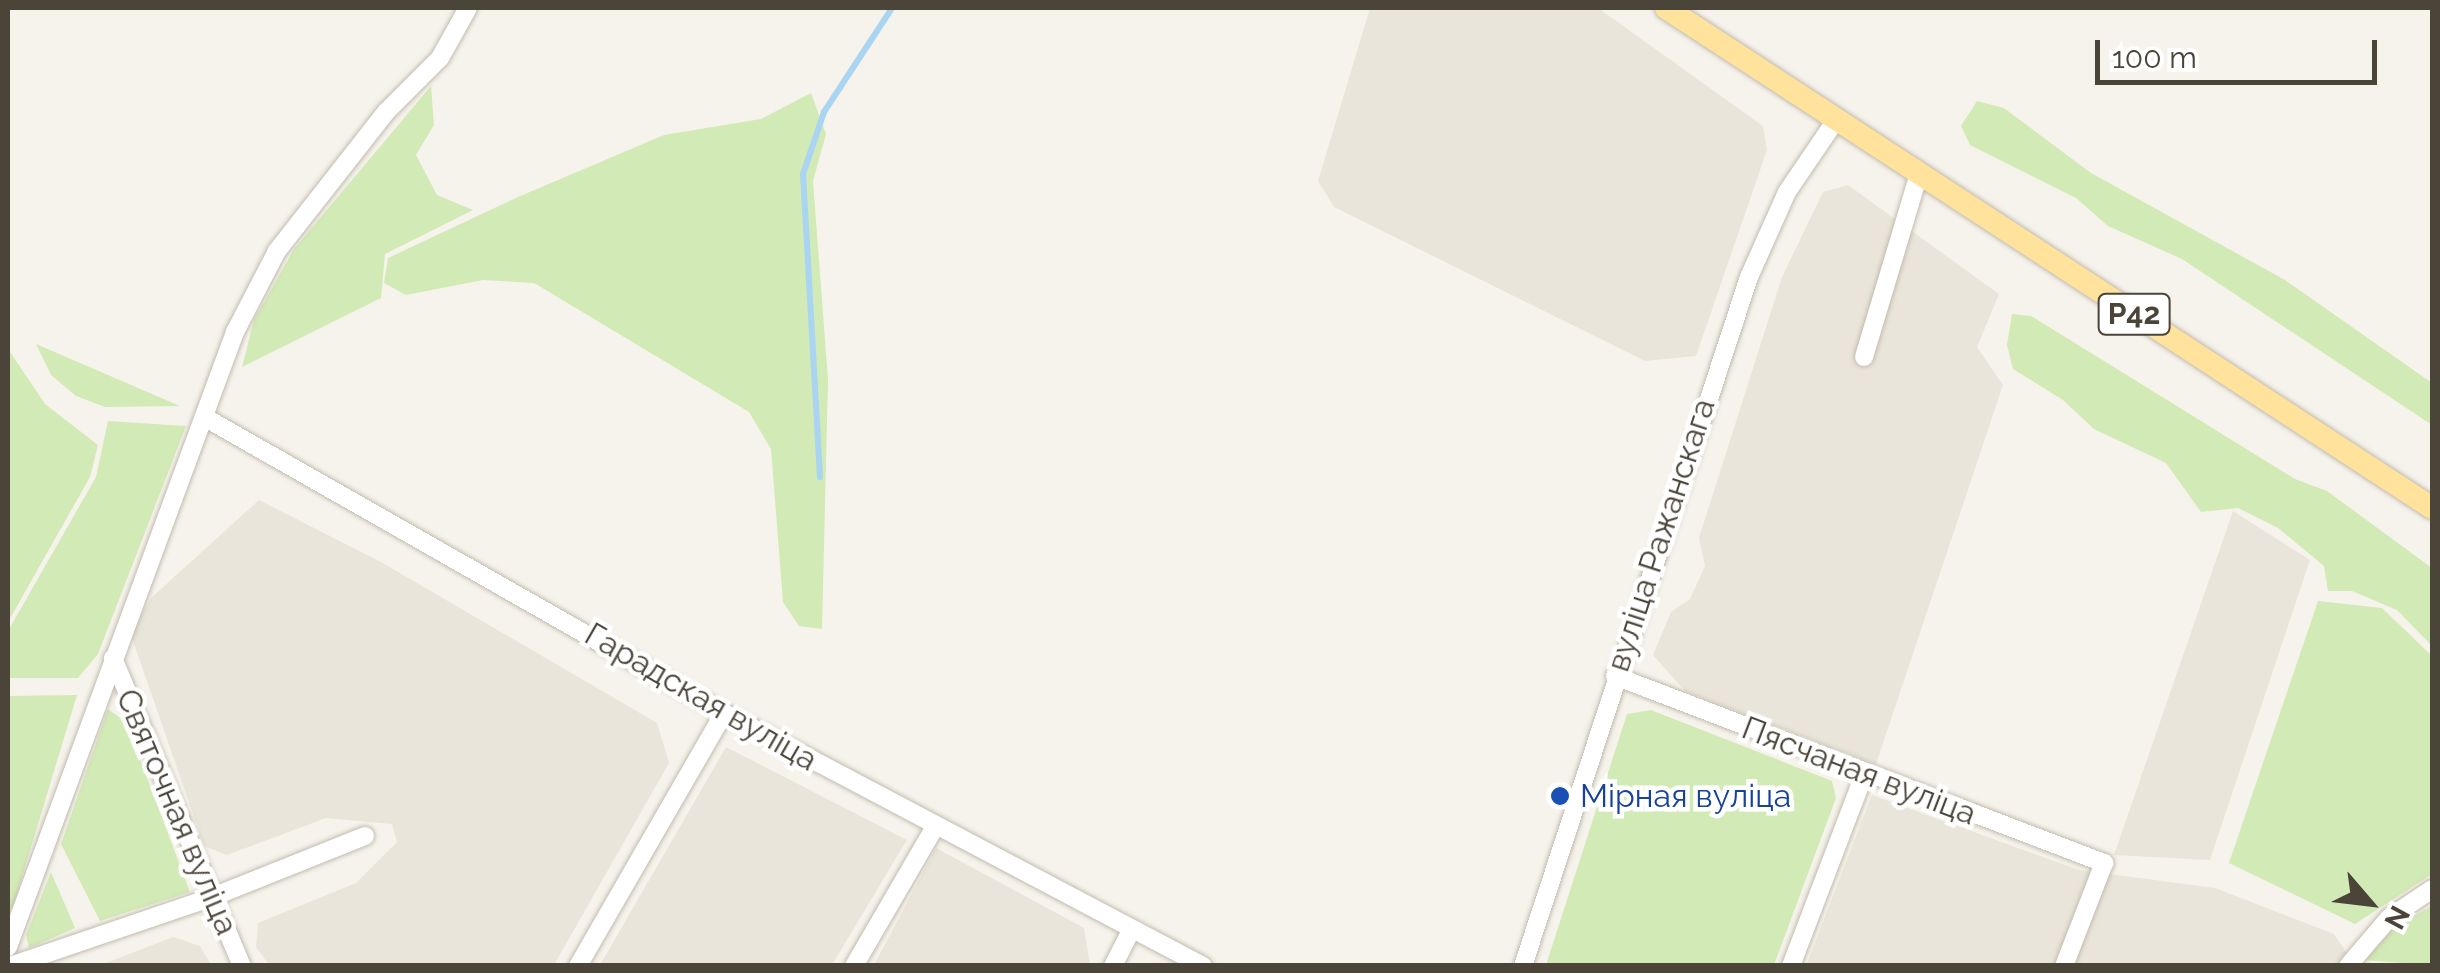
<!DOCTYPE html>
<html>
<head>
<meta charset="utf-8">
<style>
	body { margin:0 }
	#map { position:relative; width:2440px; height:973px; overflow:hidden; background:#f6f3ec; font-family:Raleway,sans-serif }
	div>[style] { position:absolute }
	.residential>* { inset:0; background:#eae5da }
	.green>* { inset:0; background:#d2eab5 }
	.stream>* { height:6px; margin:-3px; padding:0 3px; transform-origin:3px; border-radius:3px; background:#a9d4f2 }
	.roads { filter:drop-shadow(0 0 2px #c2bbae) drop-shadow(0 0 2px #c2bbae) }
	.minor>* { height:18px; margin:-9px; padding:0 9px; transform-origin:9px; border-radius:9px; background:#fff }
	.major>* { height:22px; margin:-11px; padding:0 11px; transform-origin:11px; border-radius:11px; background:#ffe39c }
	.dots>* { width:28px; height:28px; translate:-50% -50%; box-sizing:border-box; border:5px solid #fff; border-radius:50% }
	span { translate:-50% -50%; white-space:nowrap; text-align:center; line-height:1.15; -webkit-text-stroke:9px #fff; paint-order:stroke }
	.shield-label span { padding:2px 8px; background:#fff; border:2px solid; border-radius:8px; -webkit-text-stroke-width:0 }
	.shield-label { font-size:30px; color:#4b4439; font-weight:700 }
	.street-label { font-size:32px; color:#4b4439 }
	.transit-label { font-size:32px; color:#164399 }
	.left { translate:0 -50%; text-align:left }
	.frame { position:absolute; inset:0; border:10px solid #4b4439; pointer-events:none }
	.north { position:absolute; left:2320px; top:853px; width:100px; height:100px; -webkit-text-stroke:8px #fff; paint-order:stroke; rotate:118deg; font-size:28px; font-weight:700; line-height:40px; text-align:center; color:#4b4439 }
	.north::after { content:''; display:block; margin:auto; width:35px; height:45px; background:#4b4439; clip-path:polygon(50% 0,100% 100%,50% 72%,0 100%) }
	.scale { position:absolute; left:2095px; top:40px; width:282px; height:45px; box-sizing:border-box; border:5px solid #4b4439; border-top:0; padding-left:12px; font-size:30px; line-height:35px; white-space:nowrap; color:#4b4439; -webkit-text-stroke:8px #fff; paint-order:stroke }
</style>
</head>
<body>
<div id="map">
	<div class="residential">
		<i style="clip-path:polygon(1370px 8px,1598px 8px,1763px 126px,1767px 150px,1696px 356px,1645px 361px,1334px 207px,1318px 181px)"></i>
		<i style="clip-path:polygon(1848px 185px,1999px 294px,1977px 347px,2003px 385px,1876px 764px,1685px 691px,1653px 655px,1671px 612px,1690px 599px,1705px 566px,1699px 538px,1782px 277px,1823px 192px)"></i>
		<i style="clip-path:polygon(259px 500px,381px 562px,657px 723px,669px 763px,554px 965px,269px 965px,256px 947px,258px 923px,356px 883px,397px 842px,392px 824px,326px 818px,227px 855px,204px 846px,131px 635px,151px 598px)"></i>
		<i style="clip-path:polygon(2233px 511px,2310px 560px,2210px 860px,2114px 855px)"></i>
		<i style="clip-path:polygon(726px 747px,907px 840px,832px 965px,600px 965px)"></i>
		<i style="clip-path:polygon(1872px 795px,2079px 870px,2215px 888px,2334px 934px,2355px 965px,1806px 966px)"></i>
		<i style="clip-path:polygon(936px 848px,1084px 928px,1090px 965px,874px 965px)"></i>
		<i style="clip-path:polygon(173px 937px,200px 946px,211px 965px,101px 965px)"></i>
	</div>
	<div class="green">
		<i style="clip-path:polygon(431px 86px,434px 125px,416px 155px,437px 195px,473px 210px,385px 254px,381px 298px,242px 367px,254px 320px,294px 249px)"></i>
		<i style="clip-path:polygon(811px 93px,826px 134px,813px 181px,828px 380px,822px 629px,799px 626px,783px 602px,771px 449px,749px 412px,534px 283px,483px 280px,406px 295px,384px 283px,388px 258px,518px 197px,664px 135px,761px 119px)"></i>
		<i style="clip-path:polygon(1977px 101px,2004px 108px,2091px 173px,2285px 280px,2432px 383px,2432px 425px,2182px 259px,2108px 226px,2076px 198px,1970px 145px,1961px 126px)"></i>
		<i style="clip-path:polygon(2012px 314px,2031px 316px,2295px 479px,2327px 491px,2432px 568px,2432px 646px,2397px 610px,2352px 591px,2328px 591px,2324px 566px,2278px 528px,2238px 508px,2201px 512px,2166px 463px,2094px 429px,2063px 400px,2013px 369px,2007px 345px)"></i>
		<i style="clip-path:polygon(36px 344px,180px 406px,105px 407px,76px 396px,51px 375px)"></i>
		<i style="clip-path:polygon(8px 349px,45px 404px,98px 445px,90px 477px,8px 622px)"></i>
		<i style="clip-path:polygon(108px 421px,186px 426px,98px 654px,78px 678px,8px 678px,8px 631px,96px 477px)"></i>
		<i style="clip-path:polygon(2318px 601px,2382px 608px,2432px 656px,2432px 874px,2355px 924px,2229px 863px)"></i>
		<i style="clip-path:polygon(77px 695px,13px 907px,8px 912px,8px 696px)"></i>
		<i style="clip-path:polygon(108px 709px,126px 722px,190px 892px,100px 921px,61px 844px)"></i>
		<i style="clip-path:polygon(1651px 710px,1832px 781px,1836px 798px,1774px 965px,1546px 965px,1627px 714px)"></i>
		<i style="clip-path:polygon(51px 872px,75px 928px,29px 948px,26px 935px)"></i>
		<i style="clip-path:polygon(2432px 906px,2432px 965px,2362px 960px,2399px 924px)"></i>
	</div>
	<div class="stream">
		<i style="left:820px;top:477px;width:303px;rotate:-93.2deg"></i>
		<i style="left:803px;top:174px;width:65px;rotate:-71.3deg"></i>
		<i style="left:824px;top:112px;width:124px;rotate:-56.8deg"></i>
	</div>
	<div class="roads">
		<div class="minor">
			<i style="left:1864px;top:357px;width:191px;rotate:-73.3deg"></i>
			<i style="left:204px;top:417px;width:598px;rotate:29.65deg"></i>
			<i style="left:724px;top:713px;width:542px;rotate:27.84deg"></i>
			<i style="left:113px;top:658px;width:334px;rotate:67.3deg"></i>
			<i style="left:1615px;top:676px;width:524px;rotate:20.93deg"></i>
			<i style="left:2104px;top:863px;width:110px;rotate:111.2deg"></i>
			<i style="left:8px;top:947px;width:656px;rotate:-69.74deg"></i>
			<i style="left:235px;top:332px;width:91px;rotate:-62.6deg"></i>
			<i style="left:277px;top:251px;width:177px;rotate:-51.9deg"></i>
			<i style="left:386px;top:112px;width:76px;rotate:-45deg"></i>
			<i style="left:440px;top:58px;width:57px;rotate:-60.8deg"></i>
			<i style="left:10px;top:966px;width:211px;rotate:-18.8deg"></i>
			<i style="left:210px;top:898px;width:167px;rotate:-21.8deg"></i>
			<i style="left:578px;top:966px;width:292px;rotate:-60deg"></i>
			<i style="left:854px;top:966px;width:161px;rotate:-59.8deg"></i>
			<i style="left:1113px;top:966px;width:38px;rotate:-63deg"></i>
			<i style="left:1523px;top:966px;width:725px;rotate:-71.84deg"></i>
			<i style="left:1749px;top:277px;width:93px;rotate:-65.9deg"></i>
			<i style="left:1787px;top:192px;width:87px;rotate:-55.8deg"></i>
			<i style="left:1791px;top:966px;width:204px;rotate:-69.1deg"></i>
			<i style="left:2348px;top:966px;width:63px;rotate:-49.5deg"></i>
			<i style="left:2389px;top:918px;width:52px;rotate:-34deg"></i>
		</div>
		<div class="major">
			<i style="left:1666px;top:8px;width:915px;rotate:33.13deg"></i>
		</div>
	</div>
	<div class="dots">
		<i style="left:1560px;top:796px;background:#1a4fb4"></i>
	</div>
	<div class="shield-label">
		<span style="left:2134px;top:314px">Р42</span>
	</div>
	<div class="street-label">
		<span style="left:1661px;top:535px;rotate:-72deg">вуліца Ражанскага</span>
		<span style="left:701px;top:697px;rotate:30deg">Гарадская вуліца</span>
		<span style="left:1859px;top:771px;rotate:21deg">Пясчаная вуліца</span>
		<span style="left:177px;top:812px;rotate:67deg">Святочная вуліца</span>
	</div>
	<div class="transit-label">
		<span class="left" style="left:1580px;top:796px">Мірная вуліца</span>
	</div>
	<div class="frame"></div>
	<div class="north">N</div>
	<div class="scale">100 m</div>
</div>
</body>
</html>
